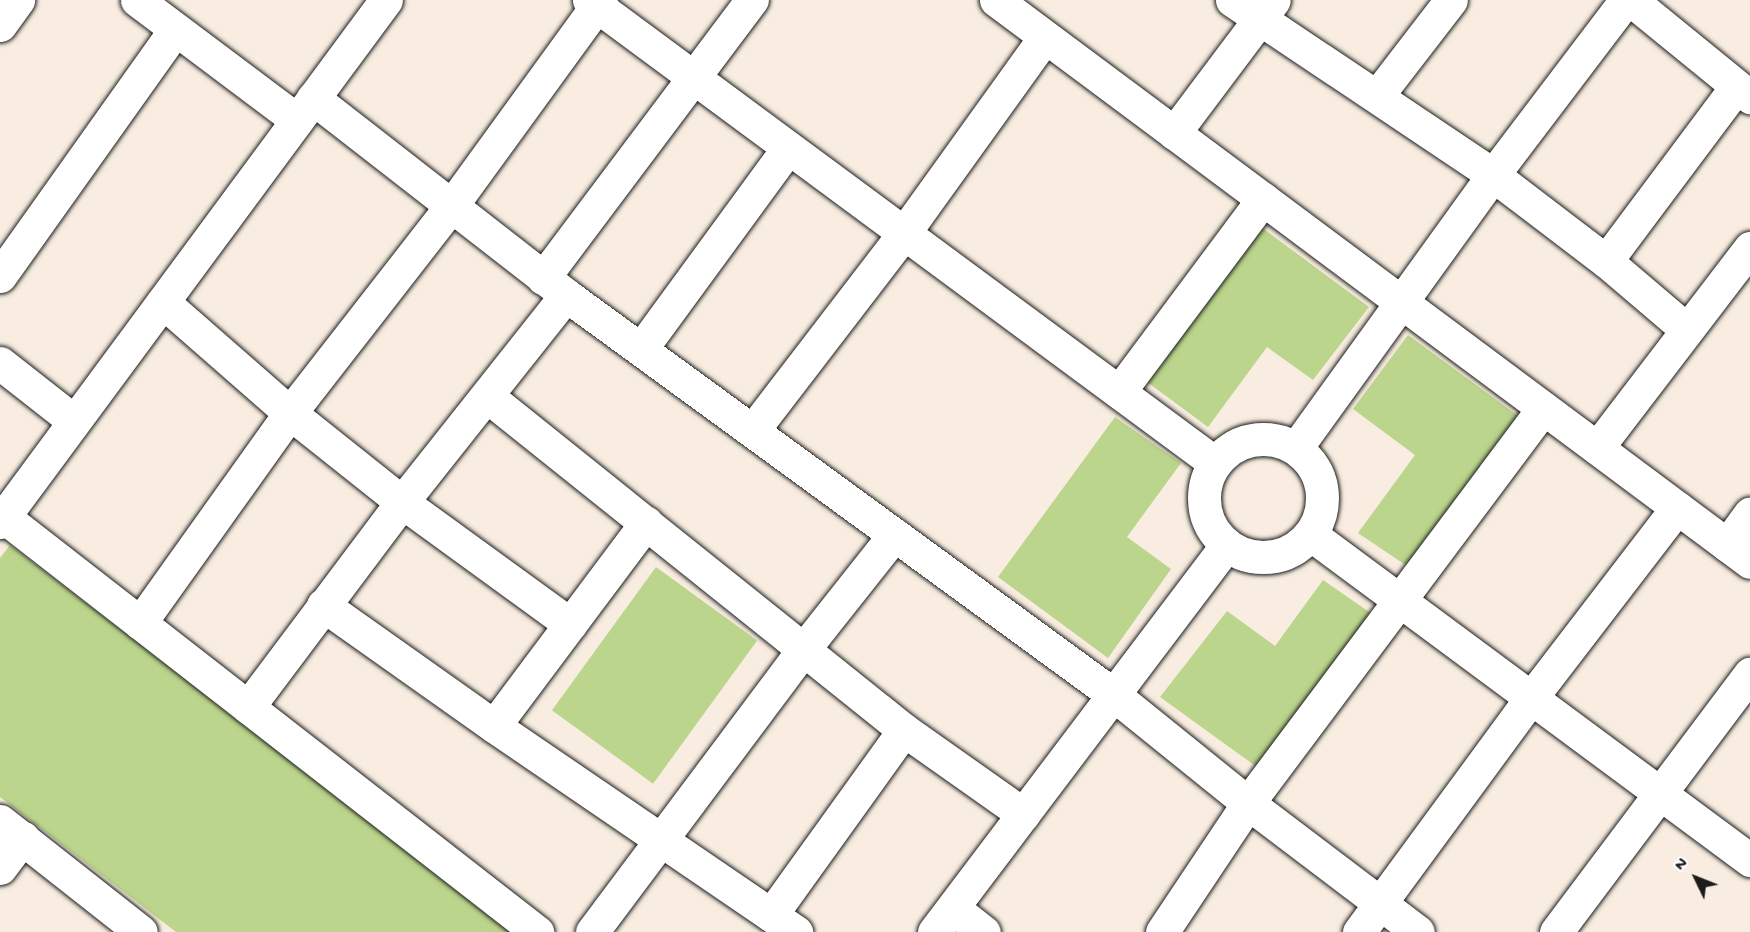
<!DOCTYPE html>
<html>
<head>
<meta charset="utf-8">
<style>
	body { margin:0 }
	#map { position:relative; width:1750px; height:932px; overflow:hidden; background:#f8ede0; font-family:"Gochi Hand",sans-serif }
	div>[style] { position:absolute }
	.green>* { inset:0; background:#bbd58c; transform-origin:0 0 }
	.roads { filter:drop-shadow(0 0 2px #1c1c1c) drop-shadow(0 0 2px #1c1c1c) }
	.minor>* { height:33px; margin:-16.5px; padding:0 16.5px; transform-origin:16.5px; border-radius:16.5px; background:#fff }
	.minor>.ring { margin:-16.5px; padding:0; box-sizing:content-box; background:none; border:33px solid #fff; border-radius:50% }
	span { translate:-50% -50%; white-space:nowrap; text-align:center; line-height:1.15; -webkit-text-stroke:5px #fff; paint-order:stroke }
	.north { position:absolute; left:1666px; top:848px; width:60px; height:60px; -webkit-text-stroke:4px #fff; paint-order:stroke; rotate:313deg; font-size:16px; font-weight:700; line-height:24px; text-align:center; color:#1c1c1c }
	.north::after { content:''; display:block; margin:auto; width:21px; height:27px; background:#1c1c1c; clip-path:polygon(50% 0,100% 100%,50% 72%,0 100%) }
</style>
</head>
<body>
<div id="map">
	<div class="green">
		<i style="clip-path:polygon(1257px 224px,1369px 307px,1313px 380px,1267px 347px,1208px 427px,1143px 379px)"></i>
		<i style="clip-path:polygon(1408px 335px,1521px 418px,1410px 568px,1358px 533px,1415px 455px,1353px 409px)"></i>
		<i style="clip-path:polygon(1115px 417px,1181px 463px,1127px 537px,1171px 569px,1108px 658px,998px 577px)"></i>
		<i style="clip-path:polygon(10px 545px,517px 932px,176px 932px,0 797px,0 558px)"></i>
		<i style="left:656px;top:567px;width:125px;height:177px;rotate:36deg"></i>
		<i style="clip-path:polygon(1323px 580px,1375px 616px,1261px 770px,1160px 697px,1227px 611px,1275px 646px)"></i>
	</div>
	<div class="roads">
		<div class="minor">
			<i style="left:137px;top:0;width:200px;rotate:36.9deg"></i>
			<i style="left:589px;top:0;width:779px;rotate:36.49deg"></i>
			<i style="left:996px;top:0;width:940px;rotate:36.7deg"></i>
			<i style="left:1232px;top:0;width:314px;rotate:33.8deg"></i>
			<i style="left:1493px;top:175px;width:142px;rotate:37.3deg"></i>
			<i style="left:1606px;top:261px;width:106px;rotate:40.4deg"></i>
			<i style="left:1631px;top:0;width:154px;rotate:39.2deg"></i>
			<i style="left:0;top:25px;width:31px;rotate:-54deg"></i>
			<i style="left:1377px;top:96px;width:121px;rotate:-52.4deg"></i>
			<i style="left:313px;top:98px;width:321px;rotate:37.9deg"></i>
			<i style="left:566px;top:295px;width:678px;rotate:36.13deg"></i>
			<i style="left:1114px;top:695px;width:172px;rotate:38.9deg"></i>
			<i style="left:1248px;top:803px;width:213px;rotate:37.2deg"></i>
			<i style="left:1174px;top:133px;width:166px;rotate:-53.1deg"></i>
			<i style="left:1606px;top:261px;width:217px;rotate:-53.2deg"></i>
			<i style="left:0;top:276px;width:302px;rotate:-54.6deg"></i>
			<i style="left:543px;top:278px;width:348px;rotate:-53.1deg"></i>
			<i style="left:163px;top:302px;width:169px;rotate:41.2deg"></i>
			<i style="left:290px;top:413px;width:143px;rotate:38.5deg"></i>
			<i style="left:402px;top:502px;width:208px;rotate:36deg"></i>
			<i style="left:641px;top:349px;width:249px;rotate:-53.8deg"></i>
			<i style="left:0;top:363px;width:94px;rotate:38.1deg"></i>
			<i style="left:1119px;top:392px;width:241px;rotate:-53.3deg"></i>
			<i style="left:487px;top:396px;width:534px;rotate:38.69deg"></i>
			<i style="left:904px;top:730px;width:146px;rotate:35.2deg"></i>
			<i style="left:753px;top:430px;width:248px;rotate:-52.5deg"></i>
			<i style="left:904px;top:233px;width:241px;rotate:-54.3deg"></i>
			<i class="ring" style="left:1204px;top:439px;width:85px;height:85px"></i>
			<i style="left:1296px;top:448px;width:337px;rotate:-54.2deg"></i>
			<i style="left:1493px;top:175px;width:220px;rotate:-52.8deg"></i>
			<i style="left:1597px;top:448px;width:252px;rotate:-52.6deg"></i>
			<i style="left:4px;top:517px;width:676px;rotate:37.9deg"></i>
			<i style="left:0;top:522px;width:649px;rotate:-53.52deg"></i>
			<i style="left:1310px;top:534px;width:548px;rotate:36.54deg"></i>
			<i style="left:1727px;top:545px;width:39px;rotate:-54deg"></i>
			<i style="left:323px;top:605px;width:209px;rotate:35.3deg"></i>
			<i style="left:494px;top:726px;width:366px;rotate:34.3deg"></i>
			<i style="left:140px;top:623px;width:258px;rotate:-54.5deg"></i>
			<i style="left:290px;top:413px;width:264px;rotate:-52.1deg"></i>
			<i style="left:452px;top:205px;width:253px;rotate:-54deg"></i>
			<i style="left:248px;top:707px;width:256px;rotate:-53.1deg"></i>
			<i style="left:402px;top:502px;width:264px;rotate:-51.6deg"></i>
			<i style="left:494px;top:726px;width:254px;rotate:-53.2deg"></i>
			<i style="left:0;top:821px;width:179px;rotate:38.2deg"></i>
			<i style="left:0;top:868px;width:38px;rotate:-53deg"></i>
			<i style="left:953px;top:908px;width:39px;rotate:38deg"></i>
			<i style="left:771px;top:915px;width:228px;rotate:-54.3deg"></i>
			<i style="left:592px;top:932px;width:352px;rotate:-53.2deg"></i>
			<i style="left:803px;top:650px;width:147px;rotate:-51.6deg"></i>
			<i style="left:934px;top:932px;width:485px;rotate:-52.9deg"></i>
			<i style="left:1162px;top:932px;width:155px;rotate:-56.3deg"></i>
			<i style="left:1248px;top:803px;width:493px;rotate:-53.2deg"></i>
			<i style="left:1359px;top:932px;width:290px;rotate:-53.7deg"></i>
			<i style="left:1531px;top:698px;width:240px;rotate:-52.5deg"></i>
			<i style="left:1556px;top:932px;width:323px;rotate:-53.1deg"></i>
		</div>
	</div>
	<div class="north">N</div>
</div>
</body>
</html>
